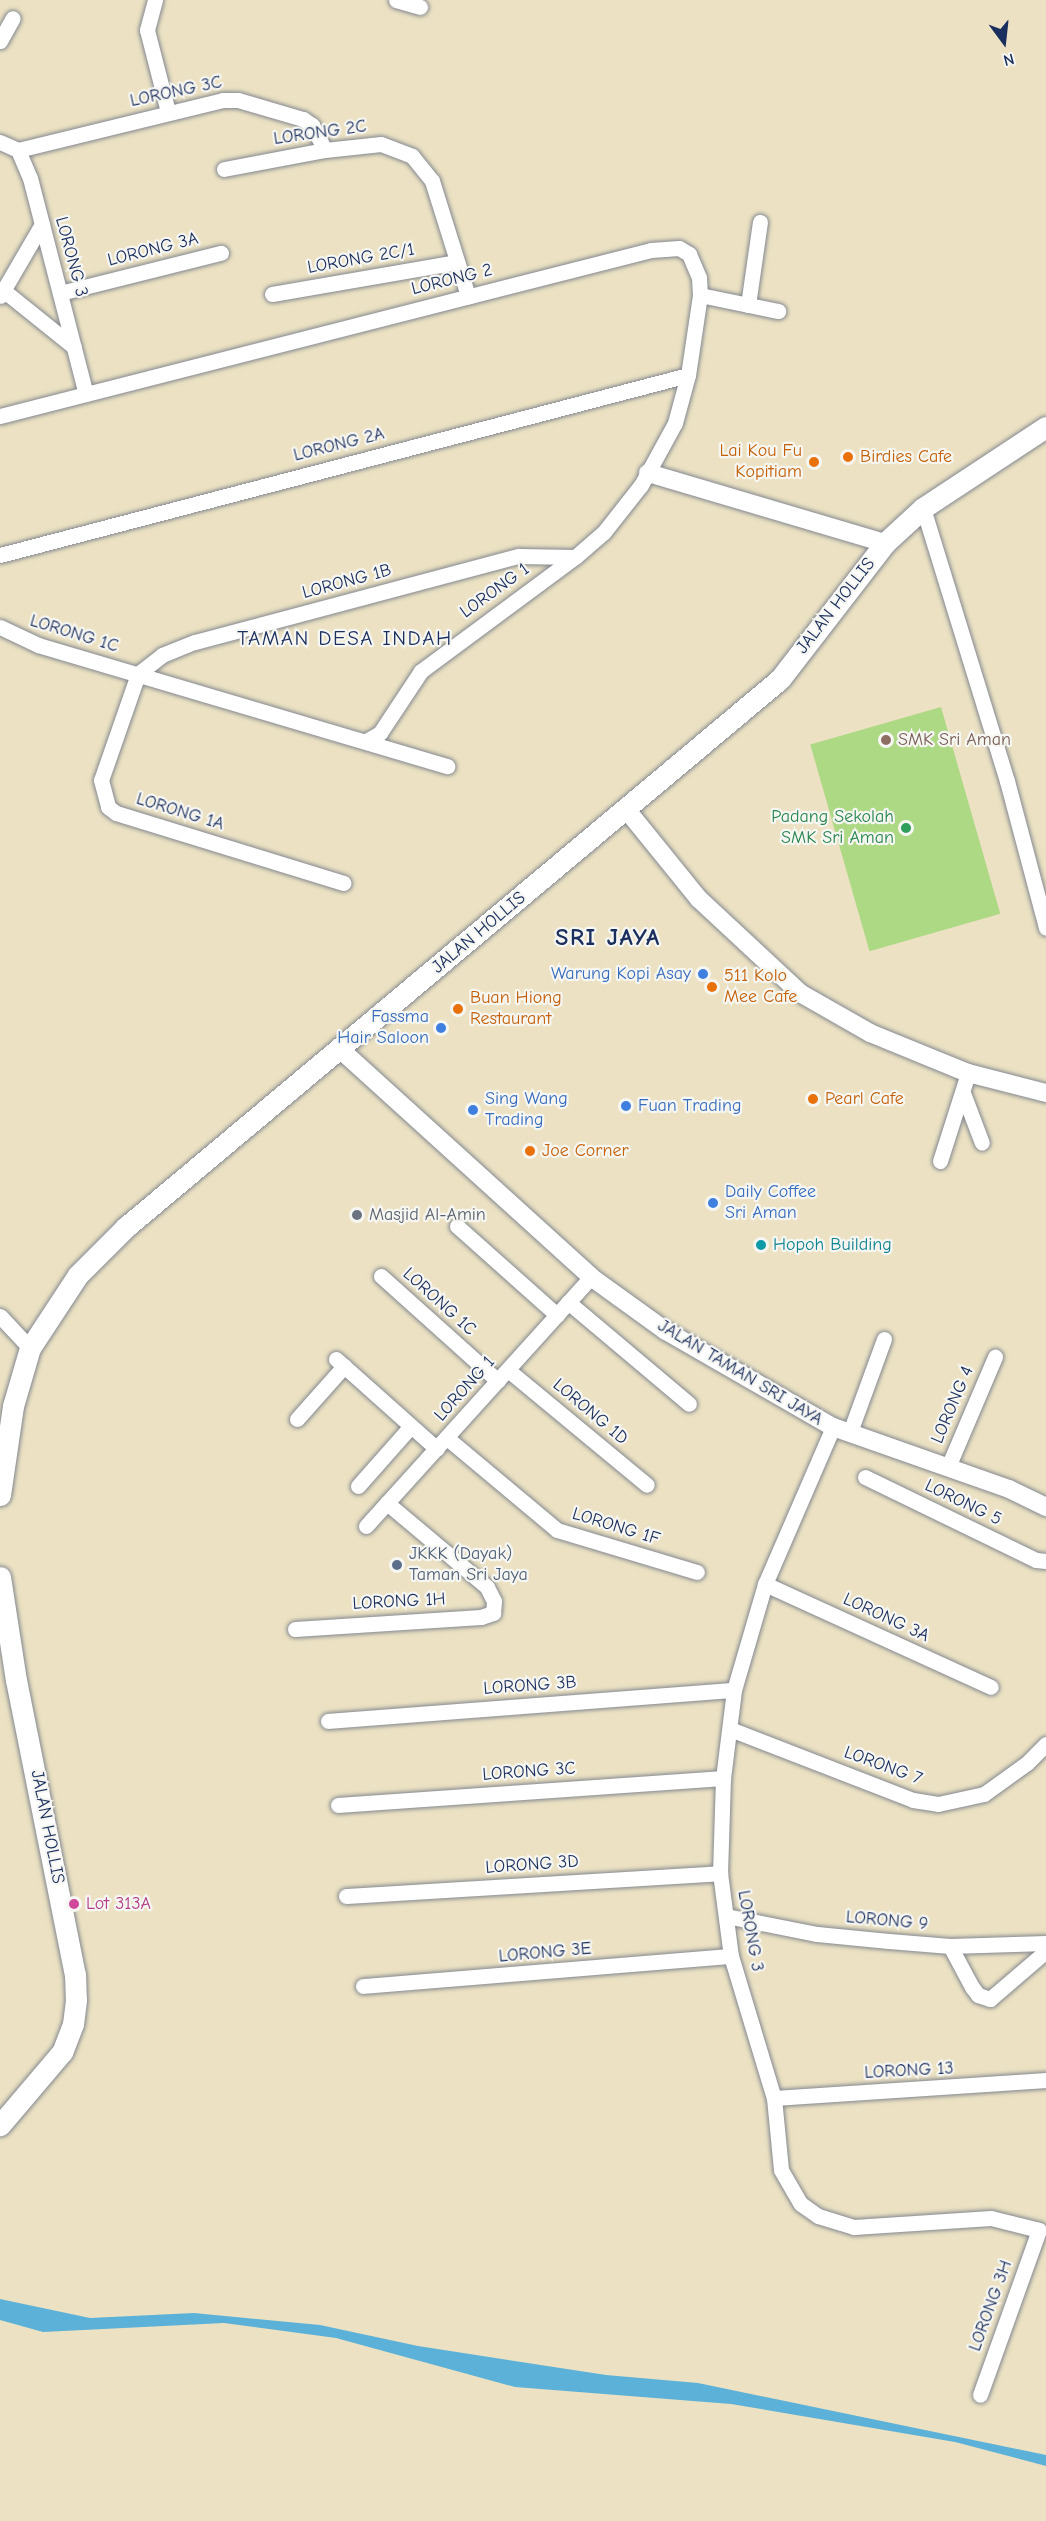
<!DOCTYPE html>
<html>
<head>
<meta charset="utf-8">
<style>
	body { margin:0 }
	#map { position:relative; width:1046px; height:2521px; overflow:hidden; background:#ece2c3; font-family:"Comic Neue",sans-serif }
	div>[style] { position:absolute }
	.green>* { inset:0; background:#add884; transform-origin:0 0 }
	.water>* { inset:0; background:#5cb1d8 }
	.roads { filter:drop-shadow(0 0 2px #848890) drop-shadow(0 0 2px #848890) }
	.minor>* { height:15px; margin:-7.5px; padding:0 7.5px; transform-origin:7.5px; border-radius:7.5px; background:#fff }
	.tertiary>* { height:18px; margin:-9px; padding:0 9px; transform-origin:9px; border-radius:9px; background:#fff }
	.secondary>* { height:21px; margin:-10.5px; padding:0 10.5px; transform-origin:10.5px; border-radius:10.5px; background:#fff }
	.dots>* { width:16px; height:16px; translate:-50% -50%; box-sizing:border-box; border:3px solid #f6f6f2; border-radius:50% }
	span { translate:-50% -50%; white-space:nowrap; text-align:center; line-height:1.15; -webkit-text-stroke:4.5px #f6f6f2; paint-order:stroke }
	.street-label { font-size:18px; color:#1b2f5e }
	.food-label { font-size:18px; color:#c56008 }
	.right { translate:-100% -50%; text-align:right }
	.left { translate:0 -50%; text-align:left }
	.education-label { font-size:18px; color:#785e54 }
	.leisure-label { font-size:18px; color:#27864d }
	.shop-label { font-size:18px; color:#366cbe }
	.worship-label { font-size:18px; color:#5b616d }
	.culture-label { font-size:18px; color:#0d838f }
	.service-label { font-size:18px; color:#4e5e75 }
	.hotel-label { font-size:18px; color:#b23c85 }
	.quarter-label { font-size:21px; color:#1b2f5e; letter-spacing:1.5px }
	.district-label { font-size:24px; color:#1b2f5e; font-weight:700; letter-spacing:1.5px }
	.north { position:absolute; left:974px; top:12px; width:60px; height:60px; -webkit-text-stroke:4px #f6f6f2; paint-order:stroke; rotate:165deg; font-size:16px; font-weight:700; line-height:24px; text-align:center; color:#1b2f5e }
	.north::after { content:''; display:block; margin:auto; width:21px; height:27px; background:#1b2f5e; clip-path:polygon(50% 0,100% 100%,50% 72%,0 100%) }
</style>
</head>
<body>
<div id="map">
	<div class="green">
		<i style="left:941px;top:707px;width:215px;height:136px;rotate:74deg"></i>
	</div>
	<div class="water">
		<i style="clip-path:polygon(0 2299px,90px 2318px,194px 2313px,320px 2325px,418px 2346px,606px 2375px,698px 2383px,1046px 2455px,1046px 2466px,955px 2442px,731px 2404px,515px 2387px,336px 2338px,224px 2323px,43px 2332px,0 2320px)"></i>
	</div>
	<div class="roads">
		<div class="minor">
			<i style="left:155px;top:0;width:31px;rotate:105deg"></i>
			<i style="left:147px;top:30px;width:85px;rotate:75.6deg"></i>
			<i style="left:396px;top:0;width:25px;rotate:16deg"></i>
			<i style="left:0;top:41px;width:26px;rotate:-61deg"></i>
			<i style="left:0;top:142px;width:20px;rotate:24deg"></i>
			<i style="left:18px;top:150px;width:30px;rotate:67deg"></i>
			<i style="left:30px;top:178px;width:223px;rotate:75.5deg"></i>
			<i style="left:18px;top:150px;width:211px;rotate:-13.7deg"></i>
			<i style="left:223px;top:100px;width:15px"></i>
			<i style="left:238px;top:100px;width:68px;rotate:16.3deg"></i>
			<i style="left:303px;top:119px;width:11px;rotate:34deg"></i>
			<i style="left:312px;top:125px;width:28px;rotate:63deg"></i>
			<i style="left:224px;top:169px;width:103px;rotate:-10.7deg"></i>
			<i style="left:325px;top:150px;width:56px;rotate:-6.1deg"></i>
			<i style="left:381px;top:144px;width:33px;rotate:21deg"></i>
			<i style="left:412px;top:156px;width:32px;rotate:51deg"></i>
			<i style="left:432px;top:181px;width:121px;rotate:72.6deg"></i>
			<i style="left:3px;top:290px;width:91px;rotate:38.8deg"></i>
			<i style="left:60px;top:293px;width:166px;rotate:-14deg"></i>
			<i style="left:272px;top:294px;width:188px;rotate:-9.8deg"></i>
			<i style="left:700px;top:295px;width:80px;rotate:11.6deg"></i>
			<i style="left:0;top:296px;width:83px;rotate:-59.7deg"></i>
			<i style="left:748px;top:305px;width:84px;rotate:-81.8deg"></i>
			<i style="left:0;top:416px;width:672px;rotate:-14.31deg"></i>
			<i style="left:651px;top:250px;width:28px;rotate:-4deg"></i>
			<i style="left:679px;top:248px;width:12px;rotate:31deg"></i>
			<i style="left:689px;top:254px;width:25px;rotate:67deg"></i>
			<i style="left:699px;top:277px;width:18px;rotate:87deg"></i>
			<i style="left:700px;top:295px;width:81px;rotate:98.5deg"></i>
			<i style="left:688px;top:375px;width:50px;rotate:105.2deg"></i>
			<i style="left:675px;top:423px;width:71px;rotate:118.7deg"></i>
			<i style="left:641px;top:485px;width:60px;rotate:128.2deg"></i>
			<i style="left:604px;top:532px;width:38px;rotate:139deg"></i>
			<i style="left:575px;top:557px;width:192px;rotate:143.5deg"></i>
			<i style="left:421px;top:671px;width:74px;rotate:123.5deg"></i>
			<i style="left:380px;top:733px;width:16px;rotate:150deg"></i>
			<i style="left:923px;top:508px;width:286px;rotate:72.9deg"></i>
			<i style="left:1007px;top:781px;width:152px;rotate:75.1deg"></i>
			<i style="left:0;top:555px;width:711px;rotate:-14.66deg"></i>
			<i style="left:0;top:627px;width:42px;rotate:25.3deg"></i>
			<i style="left:38px;top:645px;width:427px;rotate:16.5deg"></i>
			<i style="left:138px;top:674px;width:31px;rotate:-38deg"></i>
			<i style="left:162px;top:655px;width:35px;rotate:-22deg"></i>
			<i style="left:195px;top:642px;width:335px;rotate:-14.9deg"></i>
			<i style="left:519px;top:556px;width:56px;rotate:1deg"></i>
			<i style="left:138px;top:674px;width:112px;rotate:109.2deg"></i>
			<i style="left:101px;top:780px;width:28px;rotate:75deg"></i>
			<i style="left:108px;top:807px;width:10px;rotate:37deg"></i>
			<i style="left:116px;top:813px;width:238px;rotate:17.1deg"></i>
			<i style="left:963px;top:1093px;width:53px;rotate:69.2deg"></i>
			<i style="left:940px;top:1161px;width:92px;rotate:-72.3deg"></i>
			<i style="left:457px;top:1226px;width:134px;rotate:41.7deg"></i>
			<i style="left:381px;top:1276px;width:157px;rotate:41.9deg"></i>
			<i style="left:568px;top:1302px;width:158px;rotate:40.1deg"></i>
			<i style="left:0;top:1316px;width:44px;rotate:46.8deg"></i>
			<i style="left:336px;top:1359px;width:135px;rotate:41.7deg"></i>
			<i style="left:508px;top:1370px;width:180px;rotate:39.6deg"></i>
			<i style="left:297px;top:1419px;width:71px;rotate:-48.4deg"></i>
			<i style="left:833px;top:1427px;width:171px;rotate:113.4deg"></i>
			<i style="left:765px;top:1584px;width:110px;rotate:106.3deg"></i>
			<i style="left:734px;top:1690px;width:89px;rotate:97.1deg"></i>
			<i style="left:723px;top:1778px;width:95px;rotate:91.8deg"></i>
			<i style="left:720px;top:1873px;width:84px;rotate:82.5deg"></i>
			<i style="left:731px;top:1956px;width:148px;rotate:73.2deg"></i>
			<i style="left:774px;top:2098px;width:72px;rotate:84.4deg"></i>
			<i style="left:781px;top:2170px;width:39px;rotate:60deg"></i>
			<i style="left:801px;top:2204px;width:21px;rotate:35deg"></i>
			<i style="left:818px;top:2216px;width:38px;rotate:17deg"></i>
			<i style="left:854px;top:2227px;width:137px;rotate:-3.8deg"></i>
			<i style="left:991px;top:2218px;width:49px;rotate:14deg"></i>
			<i style="left:1039px;top:2230px;width:175px;rotate:109.7deg"></i>
			<i style="left:850px;top:1432px;width:99px;rotate:-69.9deg"></i>
			<i style="left:447px;top:1438px;width:143px;rotate:39.9deg"></i>
			<i style="left:557px;top:1530px;width:146px;rotate:16.7deg"></i>
			<i style="left:948px;top:1467px;width:120px;rotate:-66.9deg"></i>
			<i style="left:865px;top:1477px;width:190px;rotate:25.9deg"></i>
			<i style="left:1036px;top:1560px;width:10px;rotate:6deg"></i>
			<i style="left:358px;top:1486px;width:80px;rotate:-48.5deg"></i>
			<i style="left:366px;top:1526px;width:336px;rotate:-47.9deg"></i>
			<i style="left:765px;top:1584px;width:248px;rotate:24.5deg"></i>
			<i style="left:295px;top:1629px;width:186px;rotate:-3.7deg"></i>
			<i style="left:481px;top:1617px;width:13px;rotate:-18deg"></i>
			<i style="left:493px;top:1613px;width:12px;rotate:-85deg"></i>
			<i style="left:494px;top:1601px;width:16px;rotate:-117deg"></i>
			<i style="left:487px;top:1587px;width:131px;rotate:-140deg"></i>
			<i style="left:328px;top:1721px;width:407px;rotate:-4.4deg"></i>
			<i style="left:730px;top:1729px;width:196px;rotate:21.2deg"></i>
			<i style="left:913px;top:1800px;width:25px;rotate:9deg"></i>
			<i style="left:938px;top:1804px;width:47px;rotate:-12.3deg"></i>
			<i style="left:984px;top:1794px;width:53px;rotate:-35.8deg"></i>
			<i style="left:1027px;top:1763px;width:27px;rotate:-45deg"></i>
			<i style="left:338px;top:1805px;width:386px;rotate:-4deg"></i>
			<i style="left:346px;top:1896px;width:375px;rotate:-3.5deg"></i>
			<i style="left:726px;top:1916px;width:93px;rotate:11.2deg"></i>
			<i style="left:817px;top:1934px;width:72px;rotate:5.6deg"></i>
			<i style="left:889px;top:1941px;width:61px;rotate:4.7deg"></i>
			<i style="left:950px;top:1946px;width:96px;rotate:-1.8deg"></i>
			<i style="left:950px;top:1946px;width:47px;rotate:61.8deg"></i>
			<i style="left:972px;top:1987px;width:10px;rotate:53deg"></i>
			<i style="left:978px;top:1995px;width:13px;rotate:18deg"></i>
			<i style="left:990px;top:1999px;width:74px;rotate:-40.6deg"></i>
			<i style="left:363px;top:1986px;width:369px;rotate:-4.7deg"></i>
			<i style="left:774px;top:2098px;width:273px;rotate:-3.8deg"></i>
		</div>
		<div class="tertiary">
			<i style="left:648px;top:473px;width:247px;rotate:16.5deg"></i>
			<i style="left:626px;top:809px;width:116px;rotate:51deg"></i>
			<i style="left:699px;top:899px;width:138px;rotate:42.9deg"></i>
			<i style="left:800px;top:993px;width:81px;rotate:29.7deg"></i>
			<i style="left:870px;top:1033px;width:106px;rotate:22.2deg"></i>
			<i style="left:968px;top:1073px;width:81px;rotate:14.4deg"></i>
			<i style="left:341px;top:1050px;width:338px;rotate:42.2deg"></i>
			<i style="left:591px;top:1277px;width:92px;rotate:35.8deg"></i>
			<i style="left:666px;top:1331px;width:193px;rotate:29.9deg"></i>
			<i style="left:833px;top:1427px;width:187px;rotate:19.4deg"></i>
			<i style="left:1009px;top:1489px;width:41px;rotate:25.9deg"></i>
		</div>
		<div class="secondary">
			<i style="left:0;top:1495px;width:90px;rotate:-81.7deg"></i>
			<i style="left:13px;top:1406px;width:60px;rotate:-73.7deg"></i>
			<i style="left:30px;top:1348px;width:87px;rotate:-56.7deg"></i>
			<i style="left:78px;top:1275px;width:68px;rotate:-45deg"></i>
			<i style="left:126px;top:1227px;width:853px;rotate:-39.96deg"></i>
			<i style="left:780px;top:679px;width:172px;rotate:-52.3deg"></i>
			<i style="left:885px;top:543px;width:52px;rotate:-42.6deg"></i>
			<i style="left:923px;top:508px;width:147px;rotate:-33.4deg"></i>
			<i style="left:0;top:1577px;width:104px;rotate:81.2deg"></i>
			<i style="left:16px;top:1680px;width:300px;rotate:78.7deg"></i>
			<i style="left:75px;top:1974px;width:26px;rotate:88deg"></i>
			<i style="left:76px;top:2000px;width:24px;rotate:97deg"></i>
			<i style="left:73px;top:2024px;width:30px;rotate:111deg"></i>
			<i style="left:62px;top:2052px;width:96px;rotate:130.3deg"></i>
		</div>
	</div>
	<div class="dots">
		<i style="left:848px;top:457px;background:#e8710a"></i>
		<i style="left:814px;top:462px;background:#e8710a"></i>
		<i style="left:886px;top:740px;background:#8d6e63"></i>
		<i style="left:906px;top:828px;background:#2e9e5b"></i>
		<i style="left:703px;top:974px;background:#3f7fe0"></i>
		<i style="left:712px;top:987px;background:#e8710a"></i>
		<i style="left:458px;top:1009px;background:#e8710a"></i>
		<i style="left:441px;top:1028px;background:#3f7fe0"></i>
		<i style="left:813px;top:1099px;background:#e8710a"></i>
		<i style="left:626px;top:1106px;background:#3f7fe0"></i>
		<i style="left:473px;top:1110px;background:#3f7fe0"></i>
		<i style="left:530px;top:1151px;background:#e8710a"></i>
		<i style="left:713px;top:1203px;background:#3f7fe0"></i>
		<i style="left:357px;top:1215px;background:#6b7280"></i>
		<i style="left:761px;top:1245px;background:#0f9aa8"></i>
		<i style="left:397px;top:1565px;background:#5c6f8a"></i>
		<i style="left:74px;top:1904px;background:#d1479c"></i>
	</div>
	<div class="street-label">
		<span style="left:176px;top:92px;rotate:-12deg">LORONG 3C</span>
		<span style="left:320px;top:133px;rotate:-8deg">LORONG 2C</span>
		<span style="left:153px;top:250px;rotate:-14deg">LORONG 3A</span>
		<span style="left:71px;top:257px;rotate:75deg">LORONG 3</span>
		<span style="left:361px;top:259px;rotate:-10deg">LORONG 2C/1</span>
		<span style="left:452px;top:280px;rotate:-14deg">LORONG 2</span>
		<span style="left:339px;top:445px;rotate:-14deg">LORONG 2A</span>
		<span style="left:347px;top:582px;rotate:-15deg">LORONG 1B</span>
		<span style="left:495px;top:591px;rotate:-36deg">LORONG 1</span>
		<span style="left:836px;top:606px;rotate:-52deg">JALAN HOLLIS</span>
		<span style="left:74px;top:634px;rotate:17deg">LORONG 1C</span>
		<span style="left:180px;top:812px;rotate:17deg">LORONG 1A</span>
		<span style="left:479px;top:933px;rotate:-40deg">JALAN HOLLIS</span>
		<span style="left:439px;top:1302px;rotate:42deg">LORONG 1C</span>
		<span style="left:740px;top:1373px;rotate:31deg">JALAN TAMAN SRI JAYA</span>
		<span style="left:465px;top:1389px;rotate:-48deg">LORONG 1</span>
		<span style="left:953px;top:1405px;rotate:-67deg">LORONG 4</span>
		<span style="left:590px;top:1412px;rotate:40deg">LORONG 1D</span>
		<span style="left:963px;top:1503px;rotate:26deg">LORONG 5</span>
		<span style="left:616px;top:1527px;rotate:17deg">LORONG 1F</span>
		<span style="left:399px;top:1602px;rotate:-3deg">LORONG 1H</span>
		<span style="left:886px;top:1618px;rotate:25deg">LORONG 3A</span>
		<span style="left:530px;top:1686px;rotate:-4deg">LORONG 3B</span>
		<span style="left:883px;top:1766px;rotate:20deg">LORONG 7</span>
		<span style="left:529px;top:1772px;rotate:-4deg">LORONG 3C</span>
		<span style="left:47px;top:1827px;rotate:79deg">JALAN HOLLIS</span>
		<span style="left:532px;top:1865px;rotate:-4deg">LORONG 3D</span>
		<span style="left:887px;top:1921px;rotate:5deg">LORONG 9</span>
		<span style="left:750px;top:1931px;rotate:80deg">LORONG 3</span>
		<span style="left:545px;top:1953px;rotate:-5deg">LORONG 3E</span>
		<span style="left:909px;top:2071px;rotate:-3deg">LORONG 13</span>
		<span style="left:991px;top:2306px;rotate:-70deg">LORONG 3H</span>
	</div>
	<div class="food-label">
		<span class="right" style="left:802px;top:462px">Lai Kou Fu<br>Kopitiam</span>
		<span class="left" style="left:860px;top:457px">Birdies Cafe</span>
		<span class="left" style="left:724px;top:987px">511 Kolo<br>Mee Cafe</span>
		<span class="left" style="left:470px;top:1009px">Buan Hiong<br>Restaurant</span>
		<span class="left" style="left:825px;top:1099px">Pearl Cafe</span>
		<span class="left" style="left:542px;top:1151px">Joe Corner</span>
	</div>
	<div class="education-label">
		<span class="left" style="left:898px;top:740px">SMK Sri Aman</span>
	</div>
	<div class="leisure-label">
		<span class="right" style="left:894px;top:828px">Padang Sekolah<br>SMK Sri Aman</span>
	</div>
	<div class="shop-label">
		<span class="right" style="left:691px;top:974px">Warung Kopi Asay</span>
		<span class="right" style="left:429px;top:1028px">Fassma<br>Hair Saloon</span>
		<span class="left" style="left:485px;top:1110px">Sing Wang<br>Trading</span>
		<span class="left" style="left:638px;top:1106px">Fuan Trading</span>
		<span class="left" style="left:725px;top:1203px">Daily Coffee<br>Sri Aman</span>
	</div>
	<div class="worship-label">
		<span class="left" style="left:369px;top:1215px">Masjid Al-Amin</span>
	</div>
	<div class="culture-label">
		<span class="left" style="left:773px;top:1245px">Hopoh Building</span>
	</div>
	<div class="service-label">
		<span class="left" style="left:409px;top:1565px">JKKK (Dayak)<br>Taman Sri Jaya</span>
	</div>
	<div class="hotel-label">
		<span class="left" style="left:86px;top:1904px">Lot 313A</span>
	</div>
	<div class="quarter-label">
		<span style="left:345px;top:638px">TAMAN DESA INDAH</span>
	</div>
	<div class="district-label">
		<span style="left:608px;top:938px">SRI JAYA</span>
	</div>
	<div class="north">N</div>
</div>
</body>
</html>
